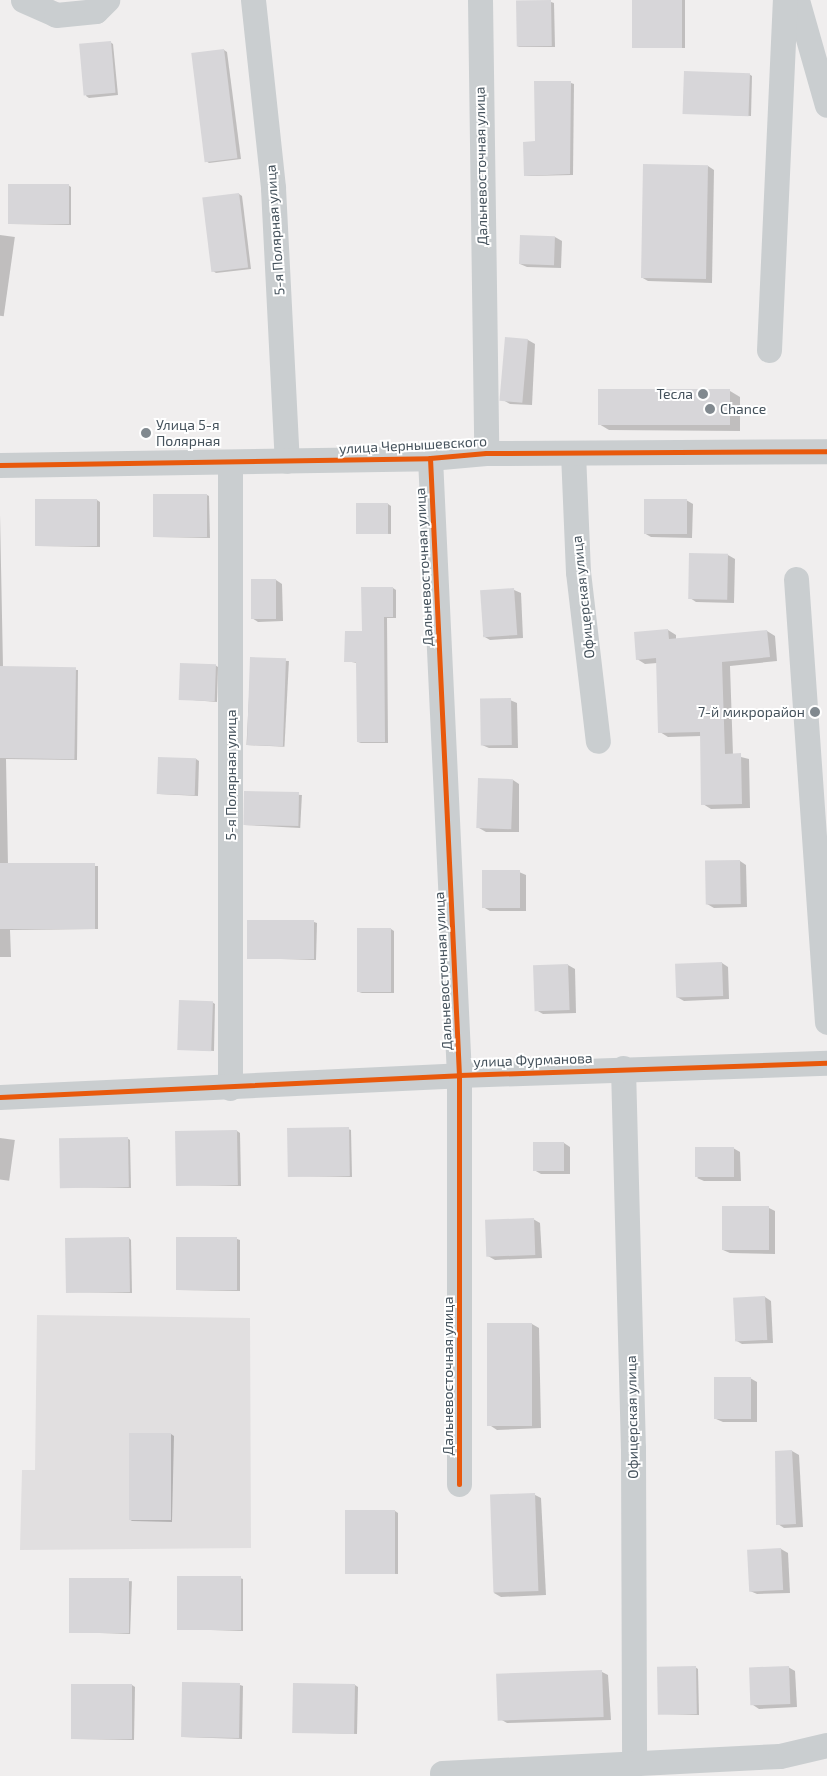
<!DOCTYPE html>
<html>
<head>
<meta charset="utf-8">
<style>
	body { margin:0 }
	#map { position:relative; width:827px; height:1776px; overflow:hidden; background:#f0eeee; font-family:"Exo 2",sans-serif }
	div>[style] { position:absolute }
	.education>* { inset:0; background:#e1dfe0 }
	.shadow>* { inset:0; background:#0003; transform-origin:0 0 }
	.building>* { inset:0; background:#d7d6d9; transform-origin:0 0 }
	.minor>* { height:25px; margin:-12.5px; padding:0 12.5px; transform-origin:12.5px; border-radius:12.5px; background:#caced0 }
	.cycleway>* { height:5px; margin:-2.5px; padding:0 2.5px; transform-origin:2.5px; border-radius:2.5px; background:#e8590c }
	.dots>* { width:14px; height:14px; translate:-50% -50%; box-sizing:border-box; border:2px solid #fff; border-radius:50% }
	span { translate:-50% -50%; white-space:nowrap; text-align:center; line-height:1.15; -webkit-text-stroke:4px #fff; paint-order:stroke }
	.street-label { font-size:14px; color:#45525c }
	.poi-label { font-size:14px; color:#45525c }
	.right { translate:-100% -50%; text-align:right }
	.left { translate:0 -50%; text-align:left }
</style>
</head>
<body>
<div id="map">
	<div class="education">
		<i style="clip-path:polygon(37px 1315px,250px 1318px,251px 1548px,20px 1550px,22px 1470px,35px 1470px)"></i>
	</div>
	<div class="shadow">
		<i style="left:633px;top:0;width:52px;height:48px"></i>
		<i style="clip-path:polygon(551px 2px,554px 3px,555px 47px,518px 47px)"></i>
		<i style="clip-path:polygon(110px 42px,113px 44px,118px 95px,89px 98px,86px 96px)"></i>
		<i style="clip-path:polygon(224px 50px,227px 52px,241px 159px,209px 163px,206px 161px)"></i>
		<i style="clip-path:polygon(749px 74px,752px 76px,751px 116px,684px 113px)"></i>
		<i style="clip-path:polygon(571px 83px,574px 84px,573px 175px,528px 176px,525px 175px,536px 143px)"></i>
		<i style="clip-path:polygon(708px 166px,714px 170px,712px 283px,648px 281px,641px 277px)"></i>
		<i style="clip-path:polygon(68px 185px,71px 187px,71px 225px,10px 224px)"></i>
		<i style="clip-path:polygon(239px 194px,242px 196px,251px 269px,216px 273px,213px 271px)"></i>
		<i style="left:0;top:235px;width:15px;height:80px;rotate:8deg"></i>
		<i style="clip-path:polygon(521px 237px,555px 237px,562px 241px,561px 268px,527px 267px,520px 264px)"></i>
		<i style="clip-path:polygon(506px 339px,528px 340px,535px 344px,532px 405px,510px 404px,503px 400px)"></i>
		<i style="clip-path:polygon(730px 391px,740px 397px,740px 431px,609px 430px,599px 424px)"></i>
		<i style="clip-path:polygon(207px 495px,209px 496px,210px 538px,155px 537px)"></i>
		<i style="clip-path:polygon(97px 500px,100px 502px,100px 547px,37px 546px)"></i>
		<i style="clip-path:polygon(686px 500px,693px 504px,692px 538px,651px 537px,644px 533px)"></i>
		<i style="clip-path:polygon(388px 504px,391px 506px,391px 534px,358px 533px,358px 505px)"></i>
		<i style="clip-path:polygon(0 514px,3px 667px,78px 670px,77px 760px,6px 759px,8px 865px,98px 866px,98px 929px,10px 930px,11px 957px,0 957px)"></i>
		<i style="clip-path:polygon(690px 554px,728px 555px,735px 559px,734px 603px,696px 602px,690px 598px)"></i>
		<i style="clip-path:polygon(276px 580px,282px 584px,283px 621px,258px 622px,252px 618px)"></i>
		<i style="clip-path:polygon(393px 588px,396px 590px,396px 618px,387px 618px,388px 743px,361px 743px,358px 742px,357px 663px,346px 661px)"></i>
		<i style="clip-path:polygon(514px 590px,521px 593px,523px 638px,490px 640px,483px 636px)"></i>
		<i style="clip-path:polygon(668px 630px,676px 635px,676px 639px,767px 631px,775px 636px,777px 661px,730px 666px,733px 755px,749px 759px,750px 808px,711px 809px,703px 804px,701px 736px,668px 737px,660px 732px,657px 663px,645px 664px,637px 659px)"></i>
		<i style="left:251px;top:659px;width:38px;height:86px;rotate:3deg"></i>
		<i style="clip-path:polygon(215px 665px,218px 667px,217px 702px,180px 699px)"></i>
		<i style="clip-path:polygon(510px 700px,517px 703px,518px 748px,489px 748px,482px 745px)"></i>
		<i style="clip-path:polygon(196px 759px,199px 761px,198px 796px,159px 794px)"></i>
		<i style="clip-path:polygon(513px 780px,519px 784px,519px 832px,486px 832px,479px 828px)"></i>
		<i style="left:246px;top:792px;width:56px;height:33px;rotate:3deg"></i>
		<i style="clip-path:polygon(740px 861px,746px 865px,747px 907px,714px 908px,707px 904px)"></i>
		<i style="clip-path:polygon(519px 872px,526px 875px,526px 911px,490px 911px,483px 907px)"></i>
		<i style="clip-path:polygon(314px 922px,317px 923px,316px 960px,248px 958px)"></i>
		<i style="clip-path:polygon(391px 929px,394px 931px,394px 993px,362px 993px,359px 992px)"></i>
		<i style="clip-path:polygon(722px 963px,728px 967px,729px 999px,684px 1001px,677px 997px)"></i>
		<i style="clip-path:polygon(568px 965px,575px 969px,576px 1013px,543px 1014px,536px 1010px,535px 966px)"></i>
		<i style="clip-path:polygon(212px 1002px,215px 1004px,214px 1051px,180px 1049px)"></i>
		<i style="clip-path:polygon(348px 1129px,351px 1130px,352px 1177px,289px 1176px)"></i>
		<i style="clip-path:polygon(237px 1131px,240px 1133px,241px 1186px,178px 1185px,176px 1132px)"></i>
		<i style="left:0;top:1138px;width:15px;height:41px;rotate:8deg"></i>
		<i style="clip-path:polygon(127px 1138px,130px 1140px,131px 1188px,61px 1187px)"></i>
		<i style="clip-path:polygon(564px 1143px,570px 1147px,570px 1174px,541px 1174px,534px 1170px)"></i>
		<i style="clip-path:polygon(733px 1148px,740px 1152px,741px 1181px,704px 1181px,697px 1178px)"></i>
		<i style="clip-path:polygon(769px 1208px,775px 1211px,775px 1254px,730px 1253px,723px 1250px)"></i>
		<i style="clip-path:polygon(533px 1219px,540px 1223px,542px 1258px,495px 1260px,488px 1256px)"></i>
		<i style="clip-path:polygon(129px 1238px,131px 1240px,132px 1293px,67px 1292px)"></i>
		<i style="clip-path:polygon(237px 1239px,240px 1240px,240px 1291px,177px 1290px)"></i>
		<i style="clip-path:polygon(765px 1297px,771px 1301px,773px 1343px,742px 1344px,735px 1340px)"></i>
		<i style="clip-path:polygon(488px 1324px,532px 1324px,539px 1328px,541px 1428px,497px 1430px,491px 1426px)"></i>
		<i style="clip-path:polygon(750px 1378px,757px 1382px,757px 1422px,723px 1422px,716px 1419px)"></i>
		<i style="clip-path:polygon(171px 1434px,174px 1436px,172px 1522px,132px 1521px,129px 1519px)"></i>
		<i style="clip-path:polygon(792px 1451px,799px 1455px,803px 1527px,784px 1528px,778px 1524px)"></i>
		<i style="clip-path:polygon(535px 1495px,541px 1498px,546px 1595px,501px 1597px,494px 1593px)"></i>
		<i style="clip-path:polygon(395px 1511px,398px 1513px,398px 1574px,347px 1573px)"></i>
		<i style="clip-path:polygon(781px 1549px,788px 1553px,790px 1593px,757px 1594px,750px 1591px)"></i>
		<i style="clip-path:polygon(240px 1578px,243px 1579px,243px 1631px,178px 1629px)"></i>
		<i style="left:71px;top:1579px;width:61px;height:53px;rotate:2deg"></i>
		<i style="clip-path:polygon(695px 1667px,698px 1669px,699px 1715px,660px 1714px)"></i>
		<i style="clip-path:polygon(788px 1667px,795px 1671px,797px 1707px,759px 1709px,753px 1705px)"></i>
		<i style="clip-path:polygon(602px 1672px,608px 1675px,611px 1720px,507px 1723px,500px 1719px)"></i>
		<i style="clip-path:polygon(132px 1685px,135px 1687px,134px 1740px,73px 1739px)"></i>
		<i style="clip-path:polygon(240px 1685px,243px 1686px,242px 1739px,183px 1737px)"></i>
		<i style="clip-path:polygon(355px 1685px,358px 1687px,357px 1734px,293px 1732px)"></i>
	</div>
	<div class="building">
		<i style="left:551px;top:0;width:46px;height:35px;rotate:89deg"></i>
		<i style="left:632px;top:0;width:50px;height:48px"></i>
		<i style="left:111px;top:41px;width:52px;height:32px;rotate:85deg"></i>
		<i style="left:224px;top:49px;width:110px;height:33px;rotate:83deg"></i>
		<i style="left:684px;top:71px;width:66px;height:43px;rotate:2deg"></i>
		<i style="clip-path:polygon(534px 81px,571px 81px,570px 174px,524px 176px,523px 142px,535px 141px)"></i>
		<i style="left:643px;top:164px;width:65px;height:114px;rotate:1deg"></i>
		<i style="left:8px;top:184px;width:61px;height:40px"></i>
		<i style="left:239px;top:193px;width:75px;height:37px;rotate:83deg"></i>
		<i style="left:520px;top:235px;width:35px;height:29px;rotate:2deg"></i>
		<i style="left:505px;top:337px;width:23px;height:64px;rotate:5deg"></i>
		<i style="left:598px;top:389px;width:132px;height:36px"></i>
		<i style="left:153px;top:494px;width:54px;height:43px"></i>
		<i style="left:35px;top:499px;width:62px;height:47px"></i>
		<i style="left:644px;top:499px;width:43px;height:35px"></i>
		<i style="left:356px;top:503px;width:32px;height:31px"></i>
		<i style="left:689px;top:553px;width:39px;height:46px;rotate:1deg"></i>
		<i style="left:251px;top:579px;width:25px;height:40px"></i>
		<i style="clip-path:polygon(361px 587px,393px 587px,393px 617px,384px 617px,385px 742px,357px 742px,356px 662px,344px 662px,345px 631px,362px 631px)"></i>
		<i style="left:514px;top:588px;width:47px;height:34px;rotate:86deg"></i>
		<i style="clip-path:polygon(668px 629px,669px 639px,767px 630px,770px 657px,722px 662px,725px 754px,741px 753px,742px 804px,701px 805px,700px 732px,658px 733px,656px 658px,636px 660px,634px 632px)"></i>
		<i style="left:250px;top:657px;width:36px;height:88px;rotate:2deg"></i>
		<i style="left:180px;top:663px;width:36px;height:37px;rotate:2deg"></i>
		<i style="left:0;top:666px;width:76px;height:92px;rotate:1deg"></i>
		<i style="left:511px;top:698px;width:47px;height:31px;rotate:89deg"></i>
		<i style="left:158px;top:757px;width:38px;height:37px;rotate:2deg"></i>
		<i style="left:478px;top:778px;width:35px;height:50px;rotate:2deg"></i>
		<i style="left:244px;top:791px;width:55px;height:34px;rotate:1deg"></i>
		<i style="left:740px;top:860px;width:44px;height:35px;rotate:89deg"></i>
		<i style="left:0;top:863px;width:95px;height:66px"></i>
		<i style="left:482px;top:870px;width:38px;height:38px"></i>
		<i style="left:247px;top:920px;width:67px;height:39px"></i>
		<i style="left:357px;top:928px;width:34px;height:64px"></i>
		<i style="left:722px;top:962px;width:34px;height:47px;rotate:88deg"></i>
		<i style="left:568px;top:964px;width:46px;height:35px;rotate:88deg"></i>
		<i style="left:179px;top:1000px;width:34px;height:50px;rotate:2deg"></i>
		<i style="left:349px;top:1127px;width:49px;height:62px;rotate:89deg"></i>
		<i style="left:237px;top:1130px;width:55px;height:62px;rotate:89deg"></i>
		<i style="left:128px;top:1137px;width:50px;height:69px;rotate:89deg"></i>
		<i style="left:533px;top:1142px;width:31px;height:29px"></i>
		<i style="left:734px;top:1147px;width:30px;height:39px;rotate:90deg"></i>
		<i style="left:722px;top:1206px;width:47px;height:44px"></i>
		<i style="left:534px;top:1218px;width:37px;height:49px;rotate:88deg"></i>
		<i style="left:129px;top:1237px;width:55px;height:64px;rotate:89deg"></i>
		<i style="left:237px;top:1237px;width:53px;height:61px;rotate:90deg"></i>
		<i style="left:765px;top:1296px;width:44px;height:32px;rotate:87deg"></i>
		<i style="left:487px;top:1323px;width:45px;height:103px"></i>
		<i style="left:751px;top:1377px;width:42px;height:37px;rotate:90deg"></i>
		<i style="left:129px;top:1433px;width:42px;height:87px"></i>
		<i style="clip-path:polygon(792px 1450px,796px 1524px,776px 1525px,775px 1451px)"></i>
		<i style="left:535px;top:1493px;width:98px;height:45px;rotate:88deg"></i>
		<i style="left:345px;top:1510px;width:50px;height:64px"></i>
		<i style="left:781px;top:1548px;width:42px;height:34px;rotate:87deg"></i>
		<i style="left:177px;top:1576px;width:64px;height:54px"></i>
		<i style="left:69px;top:1578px;width:60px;height:55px"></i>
		<i style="left:696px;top:1666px;width:48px;height:39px;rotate:89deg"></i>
		<i style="left:789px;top:1666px;width:38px;height:40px;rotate:88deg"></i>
		<i style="left:602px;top:1670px;width:47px;height:106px;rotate:88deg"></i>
		<i style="left:240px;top:1683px;width:55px;height:58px;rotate:91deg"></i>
		<i style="left:293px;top:1683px;width:62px;height:50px;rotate:1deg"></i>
		<i style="left:71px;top:1684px;width:61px;height:55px"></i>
	</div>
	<div class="minor">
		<i style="left:23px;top:0;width:36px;rotate:24deg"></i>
		<i style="left:56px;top:15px;width:40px;rotate:-5.7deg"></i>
		<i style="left:96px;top:11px;width:16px;rotate:-45deg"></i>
		<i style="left:253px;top:0;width:189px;rotate:83.9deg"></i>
		<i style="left:273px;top:188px;width:273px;rotate:87.1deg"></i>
		<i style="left:480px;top:0;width:453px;rotate:89.2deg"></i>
		<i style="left:797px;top:0;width:109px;rotate:74.1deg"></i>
		<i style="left:769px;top:350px;width:350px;rotate:-87.4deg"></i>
		<i style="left:573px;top:453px;width:119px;rotate:87.6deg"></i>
		<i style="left:578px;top:572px;width:170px;rotate:83.3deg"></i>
		<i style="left:430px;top:458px;width:618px;rotate:87.31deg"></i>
		<i style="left:459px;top:1075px;width:409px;rotate:90deg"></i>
		<i style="left:0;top:465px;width:430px;rotate:-0.9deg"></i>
		<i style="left:430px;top:458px;width:56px;rotate:-5.1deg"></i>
		<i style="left:486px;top:453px;width:341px;rotate:-0.3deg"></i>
		<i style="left:796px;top:579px;width:444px;rotate:86deg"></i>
		<i style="left:623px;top:1068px;width:380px;rotate:88.5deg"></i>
		<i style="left:633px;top:1448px;width:317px;rotate:89.8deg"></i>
		<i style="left:230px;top:1088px;width:625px;rotate:-90deg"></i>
		<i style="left:0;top:1097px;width:460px;rotate:-2.7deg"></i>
		<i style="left:459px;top:1075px;width:368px;rotate:-1.9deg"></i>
		<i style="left:442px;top:1773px;width:338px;rotate:-2.9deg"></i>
		<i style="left:780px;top:1756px;width:48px;rotate:-13.2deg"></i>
	</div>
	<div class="cycleway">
		<i style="left:430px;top:458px;width:618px;rotate:87.31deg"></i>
		<i style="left:459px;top:1075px;width:409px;rotate:90deg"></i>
		<i style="left:0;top:465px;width:430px;rotate:-0.9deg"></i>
		<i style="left:430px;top:458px;width:56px;rotate:-5.1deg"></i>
		<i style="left:486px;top:453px;width:341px;rotate:-0.3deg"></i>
		<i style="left:0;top:1097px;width:460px;rotate:-2.7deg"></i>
		<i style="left:459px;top:1075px;width:368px;rotate:-1.9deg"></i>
	</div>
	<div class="dots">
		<i style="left:703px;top:394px;background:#81898f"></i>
		<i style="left:710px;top:409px;background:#81898f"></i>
		<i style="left:146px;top:433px;background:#81898f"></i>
		<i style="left:815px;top:712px;background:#81898f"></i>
	</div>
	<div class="street-label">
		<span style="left:481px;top:166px;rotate:-91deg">Дальневосточная улица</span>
		<span style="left:275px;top:230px;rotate:-94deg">5-я Полярная улица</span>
		<span style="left:413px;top:445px;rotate:-3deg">улица Чернышевского</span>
		<span style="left:424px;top:567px;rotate:-93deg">Дальневосточная улица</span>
		<span style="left:583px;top:597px;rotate:-96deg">Офицерская улица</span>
		<span style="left:231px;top:775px;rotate:-90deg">5-я Полярная улица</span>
		<span style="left:443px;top:971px;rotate:-93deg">Дальневосточная улица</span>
		<span style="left:533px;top:1060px;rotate:-2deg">улица Фурманова</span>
		<span style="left:448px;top:1376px;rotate:-90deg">Дальневосточная улица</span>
		<span style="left:632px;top:1417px;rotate:-91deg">Офицерская улица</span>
	</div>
	<div class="poi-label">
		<span class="right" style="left:693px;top:394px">Тесла</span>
		<span class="left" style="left:720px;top:409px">Chance</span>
		<span class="left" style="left:156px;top:433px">Улица 5-я<br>Полярная</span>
		<span class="right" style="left:805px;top:712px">7-й микрорайон</span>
	</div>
</div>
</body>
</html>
